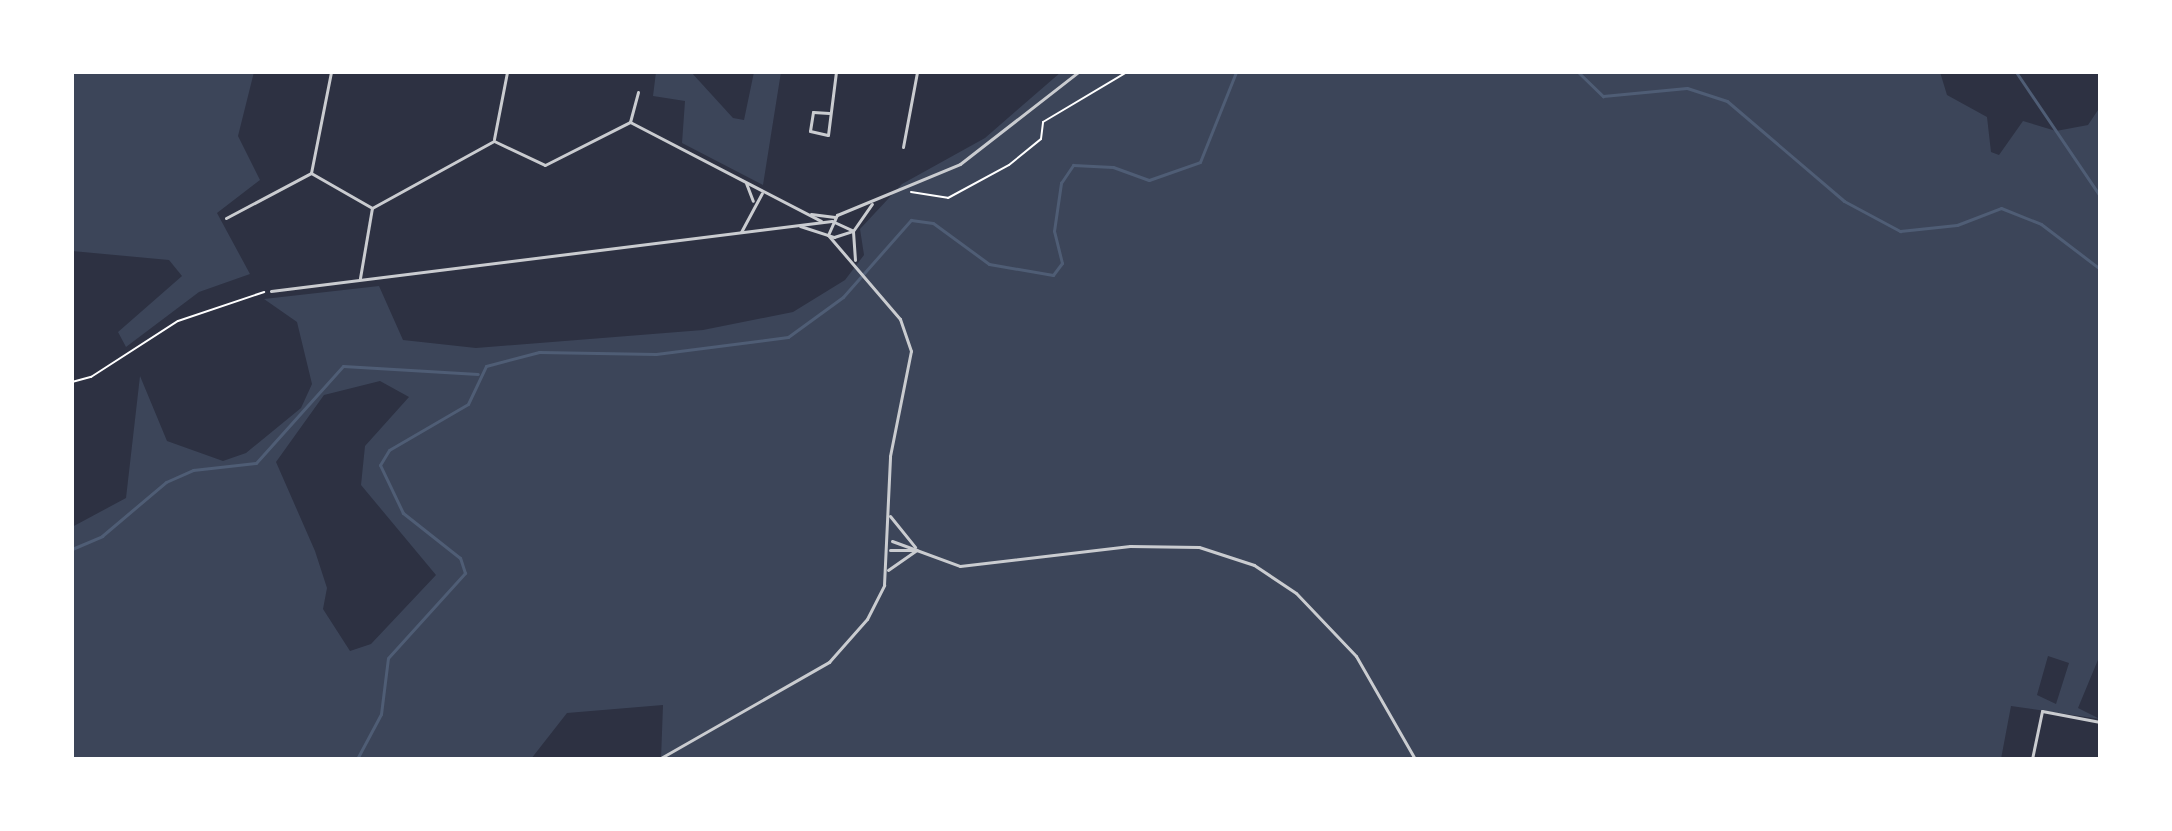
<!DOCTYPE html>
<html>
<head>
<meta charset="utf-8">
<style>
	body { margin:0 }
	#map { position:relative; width:2172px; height:831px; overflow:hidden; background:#2d3142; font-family:"Varela Round",sans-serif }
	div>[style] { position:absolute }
	.green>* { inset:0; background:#3c4559 }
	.stream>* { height:3px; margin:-1.5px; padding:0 1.5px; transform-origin:1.5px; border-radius:1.5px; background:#4f5d75 }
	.path>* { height:2px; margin:-1px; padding:0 1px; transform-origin:1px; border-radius:1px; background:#fff }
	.minor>* { height:3px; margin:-1.5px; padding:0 1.5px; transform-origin:1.5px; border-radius:1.5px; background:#caccd0 }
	span { translate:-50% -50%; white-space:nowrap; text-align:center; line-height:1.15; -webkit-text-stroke:7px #fff; paint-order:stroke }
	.frame { position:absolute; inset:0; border:74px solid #fff; pointer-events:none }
</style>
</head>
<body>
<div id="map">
	<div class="green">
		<i style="clip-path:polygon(72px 72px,254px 72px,238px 136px,260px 180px,217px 213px,250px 274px,199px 292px,126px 347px,118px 332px,182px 276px,169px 260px,72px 251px)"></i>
		<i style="clip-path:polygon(656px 72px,691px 72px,733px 118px,744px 120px,754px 72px,781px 72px,763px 185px,682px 143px,685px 101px,653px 96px)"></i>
		<i style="clip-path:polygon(evenodd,1061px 72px,1940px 72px,1947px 95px,1987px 117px,1991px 152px,1999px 155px,2023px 121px,2056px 131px,2088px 125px,2100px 107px,2100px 655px,2078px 708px,2100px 719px,2011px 706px,2001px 759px,661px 759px,663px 705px,567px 713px,531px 759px,72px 759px,72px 527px,126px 498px,140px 376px,167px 441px,223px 461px,246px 453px,301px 408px,312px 384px,297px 322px,264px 299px,379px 286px,403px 340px,476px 348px,703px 330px,793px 312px,845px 280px,864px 255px,860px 229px,902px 184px,985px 138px,1061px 72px,380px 381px,409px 397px,365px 446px,361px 485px,436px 575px,371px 644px,350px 651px,323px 609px,327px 588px,315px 551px,276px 462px,324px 395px,380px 381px,1061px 72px,2048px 656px,2069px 663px,2056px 704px,2037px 695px,2048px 656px)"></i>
	</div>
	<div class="stream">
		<i style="left:1578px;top:72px;width:35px;rotate:44deg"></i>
		<i style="left:1603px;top:96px;width:84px;rotate:-5.4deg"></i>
		<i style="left:1687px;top:88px;width:42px;rotate:18deg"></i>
		<i style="left:1727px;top:101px;width:154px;rotate:40.5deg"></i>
		<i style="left:1844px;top:201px;width:64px;rotate:28.2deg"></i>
		<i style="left:1900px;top:231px;width:57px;rotate:-6deg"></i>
		<i style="left:1957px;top:225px;width:47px;rotate:-21.1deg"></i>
		<i style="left:2001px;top:208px;width:43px;rotate:21.8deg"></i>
		<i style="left:2041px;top:224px;width:74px;rotate:37.3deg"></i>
		<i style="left:2016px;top:72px;width:150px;rotate:55.9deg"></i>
		<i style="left:72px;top:549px;width:33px;rotate:-23deg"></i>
		<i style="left:102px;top:536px;width:84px;rotate:-40.2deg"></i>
		<i style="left:166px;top:482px;width:30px;rotate:-24deg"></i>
		<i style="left:193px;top:470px;width:63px;rotate:-6.3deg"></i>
		<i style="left:256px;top:463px;width:130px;rotate:-48.1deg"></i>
		<i style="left:343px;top:366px;width:135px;rotate:3.4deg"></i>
		<i style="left:357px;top:759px;width:51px;rotate:-61.9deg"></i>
		<i style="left:381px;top:714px;width:56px;rotate:-82.9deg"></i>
		<i style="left:388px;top:658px;width:115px;rotate:-47.8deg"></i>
		<i style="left:465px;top:573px;width:16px;rotate:-108deg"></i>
		<i style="left:460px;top:558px;width:73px;rotate:-141.7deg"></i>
		<i style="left:403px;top:513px;width:53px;rotate:-115.6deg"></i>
		<i style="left:380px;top:465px;width:17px;rotate:-59deg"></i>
		<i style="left:389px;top:450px;width:91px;rotate:-30.2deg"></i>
		<i style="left:468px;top:404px;width:42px;rotate:-64.7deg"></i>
		<i style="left:486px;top:366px;width:55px;rotate:-14.8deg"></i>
		<i style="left:539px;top:352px;width:117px;rotate:1deg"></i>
		<i style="left:656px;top:354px;width:133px;rotate:-7.3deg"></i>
		<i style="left:788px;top:337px;width:68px;rotate:-36deg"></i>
		<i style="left:843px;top:297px;width:103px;rotate:-48.6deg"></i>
		<i style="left:911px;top:220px;width:22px;rotate:8deg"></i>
		<i style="left:933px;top:223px;width:69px;rotate:36.2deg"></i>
		<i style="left:989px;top:264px;width:65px;rotate:9.8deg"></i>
		<i style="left:1053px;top:275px;width:15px;rotate:-53deg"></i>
		<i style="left:1062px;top:263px;width:33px;rotate:-104deg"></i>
		<i style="left:1054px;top:231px;width:49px;rotate:-81.7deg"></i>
		<i style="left:1061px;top:183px;width:22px;rotate:-56deg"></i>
		<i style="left:1073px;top:165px;width:40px;rotate:2.9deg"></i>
		<i style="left:1113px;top:167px;width:38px;rotate:20deg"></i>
		<i style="left:1149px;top:180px;width:54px;rotate:-19.4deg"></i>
		<i style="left:1200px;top:162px;width:97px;rotate:-68.2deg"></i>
	</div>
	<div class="path">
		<i style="left:911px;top:192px;width:37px;rotate:9deg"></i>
		<i style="left:948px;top:198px;width:69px;rotate:-28.4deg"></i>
		<i style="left:1009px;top:165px;width:41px;rotate:-39.1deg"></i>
		<i style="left:1041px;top:139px;width:17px;rotate:-83deg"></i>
		<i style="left:1043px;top:122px;width:98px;rotate:-30.8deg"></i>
		<i style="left:72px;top:382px;width:20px;rotate:-15deg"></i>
		<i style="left:91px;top:377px;width:103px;rotate:-32.8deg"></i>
		<i style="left:178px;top:321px;width:91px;rotate:-18.6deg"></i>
	</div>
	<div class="minor">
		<i style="left:829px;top:113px;width:16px;rotate:-176deg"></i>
		<i style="left:813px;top:112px;width:19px;rotate:99deg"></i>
		<i style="left:810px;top:131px;width:18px;rotate:13deg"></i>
		<i style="left:828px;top:135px;width:64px;rotate:-82.8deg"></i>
		<i style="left:630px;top:122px;width:31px;rotate:-75deg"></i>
		<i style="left:494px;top:139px;width:68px;rotate:-79deg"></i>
		<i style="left:494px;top:141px;width:56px;rotate:25.2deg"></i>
		<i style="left:545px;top:165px;width:95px;rotate:-26.8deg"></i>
		<i style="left:630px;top:122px;width:215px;rotate:27.4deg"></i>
		<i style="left:903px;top:147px;width:76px;rotate:-79.4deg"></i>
		<i style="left:311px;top:173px;width:70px;rotate:29.8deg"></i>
		<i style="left:746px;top:183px;width:19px;rotate:69deg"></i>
		<i style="left:811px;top:214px;width:24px;rotate:7deg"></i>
		<i style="left:226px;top:218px;width:96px;rotate:-27.9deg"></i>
		<i style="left:311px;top:173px;width:103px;rotate:-78.8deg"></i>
		<i style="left:800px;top:226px;width:36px;rotate:18deg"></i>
		<i style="left:834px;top:237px;width:20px;rotate:-18deg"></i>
		<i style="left:741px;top:232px;width:44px;rotate:-61.7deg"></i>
		<i style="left:828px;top:235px;width:22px;rotate:-66deg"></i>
		<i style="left:837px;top:215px;width:133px;rotate:-22.5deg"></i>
		<i style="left:960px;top:164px;width:150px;rotate:-37.9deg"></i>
		<i style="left:855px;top:260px;width:29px;rotate:-94deg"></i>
		<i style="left:853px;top:231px;width:33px;rotate:-55deg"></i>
		<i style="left:360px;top:278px;width:71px;rotate:-80.3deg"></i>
		<i style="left:372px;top:208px;width:139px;rotate:-28.8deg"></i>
		<i style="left:271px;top:291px;width:565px;rotate:-7.11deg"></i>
		<i style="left:832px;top:221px;width:23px;rotate:25deg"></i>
		<i style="left:890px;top:516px;width:40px;rotate:51deg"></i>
		<i style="left:892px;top:541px;width:72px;rotate:20.2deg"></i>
		<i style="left:960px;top:566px;width:171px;rotate:-6.7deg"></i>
		<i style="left:1130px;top:546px;width:69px;rotate:0.8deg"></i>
		<i style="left:1199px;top:547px;width:58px;rotate:18.1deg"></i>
		<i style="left:1254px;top:565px;width:50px;rotate:33.7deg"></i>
		<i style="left:1296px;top:593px;width:87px;rotate:46.4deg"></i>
		<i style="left:1356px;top:656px;width:119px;rotate:60.2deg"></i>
		<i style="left:890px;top:550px;width:24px"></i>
		<i style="left:888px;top:570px;width:35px;rotate:-35deg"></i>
		<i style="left:659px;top:759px;width:196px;rotate:-29.7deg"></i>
		<i style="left:829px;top:662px;width:57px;rotate:-48.5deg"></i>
		<i style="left:867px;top:619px;width:38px;rotate:-63deg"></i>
		<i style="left:884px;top:585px;width:129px;rotate:-87.3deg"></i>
		<i style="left:890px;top:456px;width:107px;rotate:-78.7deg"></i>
		<i style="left:911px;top:351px;width:34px;rotate:-109deg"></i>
		<i style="left:900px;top:319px;width:111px;rotate:-130.6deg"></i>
		<i style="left:2032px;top:759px;width:49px;rotate:-78.2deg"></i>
		<i style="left:2042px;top:711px;width:59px;rotate:10.7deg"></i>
	</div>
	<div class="frame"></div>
</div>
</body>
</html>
